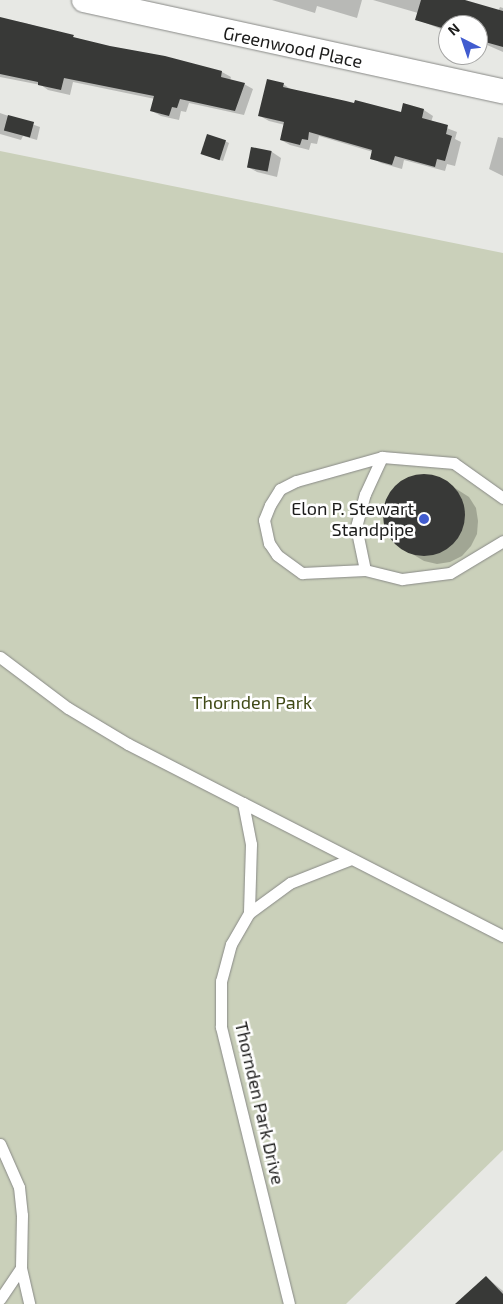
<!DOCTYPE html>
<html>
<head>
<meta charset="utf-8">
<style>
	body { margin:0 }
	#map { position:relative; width:503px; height:1304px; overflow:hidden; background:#e7e8e4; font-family:"Exo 2",sans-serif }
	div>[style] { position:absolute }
	.green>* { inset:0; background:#cad0ba }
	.shadow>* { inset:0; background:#0003 }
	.building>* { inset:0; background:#383937; transform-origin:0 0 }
	.round { border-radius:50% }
	.roads { filter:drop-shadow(0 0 1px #888986) drop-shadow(0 0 1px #888986) }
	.lane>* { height:11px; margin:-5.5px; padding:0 5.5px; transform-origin:5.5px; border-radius:5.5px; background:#fff }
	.street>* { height:24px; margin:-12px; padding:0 12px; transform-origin:12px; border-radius:12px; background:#fff }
	.dots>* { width:14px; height:14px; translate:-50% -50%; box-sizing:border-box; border:2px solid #fff; border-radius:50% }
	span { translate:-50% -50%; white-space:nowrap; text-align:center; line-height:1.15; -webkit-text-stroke:5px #fff; paint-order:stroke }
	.street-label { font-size:18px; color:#1b1b1a }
	.poi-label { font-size:18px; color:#1b1b1a }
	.right { translate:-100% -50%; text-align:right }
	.park-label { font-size:18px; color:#404a16 }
	.north { position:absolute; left:438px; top:15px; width:50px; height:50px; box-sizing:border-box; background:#fff; border:1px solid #a4a4a3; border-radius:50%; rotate:319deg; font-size:14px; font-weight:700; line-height:20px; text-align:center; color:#1b1b1a }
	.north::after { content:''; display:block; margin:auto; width:18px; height:22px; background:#415ccf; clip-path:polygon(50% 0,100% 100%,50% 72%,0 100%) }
</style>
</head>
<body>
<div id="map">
	<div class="green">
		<i style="clip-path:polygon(0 151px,503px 253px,503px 1150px,346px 1304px,0 1304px)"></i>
	</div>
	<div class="shadow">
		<i style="clip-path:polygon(272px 0,362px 0,357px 18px,317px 6px,315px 13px)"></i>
		<i style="clip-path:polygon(373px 0,461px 0,498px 11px,500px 7px,503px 8px,503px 52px,478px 41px,478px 25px,448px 25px,448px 32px,416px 19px,418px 13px)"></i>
		<i style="clip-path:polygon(0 19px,25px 23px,110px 48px,164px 58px,222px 72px,231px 77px,230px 81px,244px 84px,253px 89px,244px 115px,189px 103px,186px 112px,181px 111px,179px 120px,161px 116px,152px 111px,155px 99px,73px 82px,70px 95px,48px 90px,41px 85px,0 77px)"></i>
		<i style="clip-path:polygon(283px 84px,292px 90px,401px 114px,404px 105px,424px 110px,433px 116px,431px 122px,457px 132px,455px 139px,461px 142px,455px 166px,447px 164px,445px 171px,404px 160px,402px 169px,381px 163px,372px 158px,373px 152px,319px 136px,317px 144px,311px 143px,309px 150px,290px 145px,281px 140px,285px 125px,269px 121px,260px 116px)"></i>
		<i style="clip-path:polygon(0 113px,40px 127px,37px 140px,23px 136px,21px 140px,0 134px)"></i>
		<i style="clip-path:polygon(498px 137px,503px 138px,503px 176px,489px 169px)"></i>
		<i style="clip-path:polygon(225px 141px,229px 143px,223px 161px,202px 154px)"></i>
		<i style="clip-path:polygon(252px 148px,272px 152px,281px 158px,277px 177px,257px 172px,248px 167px)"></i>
		<i style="clip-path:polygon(419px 476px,432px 476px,444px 481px,469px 497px,476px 508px,478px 521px,477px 534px,471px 546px,462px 556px,450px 562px,437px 564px,424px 561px,399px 546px,390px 536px,385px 524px,384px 511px,388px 498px,395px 487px,406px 480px)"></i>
		<i style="clip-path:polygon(486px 1277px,503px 1291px,503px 1304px,461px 1304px)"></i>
	</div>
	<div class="building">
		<i style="clip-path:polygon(421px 0,465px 0,503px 11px,503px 47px,478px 40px,478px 25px,443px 25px,442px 28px,415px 20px)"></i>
		<i style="clip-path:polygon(0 17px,74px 35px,73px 37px,110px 46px,165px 56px,222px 71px,221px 77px,245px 83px,235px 111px,180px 99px,177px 108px,172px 107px,169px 116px,150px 111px,154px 96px,64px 78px,61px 90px,38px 85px,38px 82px,0 74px)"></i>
		<i style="clip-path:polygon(267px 79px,284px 83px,283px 87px,346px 101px,354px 103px,355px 100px,401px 112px,403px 103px,424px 109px,422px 118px,448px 125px,446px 134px,452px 136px,445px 161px,437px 159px,435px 167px,395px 156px,392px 165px,370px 159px,372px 150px,309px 132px,308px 140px,302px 139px,300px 145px,280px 140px,284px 122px,258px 116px)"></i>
		<i style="left:8px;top:115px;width:27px;height:16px;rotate:15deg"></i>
		<i style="left:207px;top:134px;width:20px;height:21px;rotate:18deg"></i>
		<i style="left:251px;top:147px;width:21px;height:21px;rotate:11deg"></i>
		<i class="round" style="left:383px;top:474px;width:82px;height:82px"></i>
		<i style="clip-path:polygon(486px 1276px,503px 1294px,503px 1304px,455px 1304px)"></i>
	</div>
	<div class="roads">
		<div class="lane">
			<i style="left:503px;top:498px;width:60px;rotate:-144.5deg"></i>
			<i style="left:454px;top:463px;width:72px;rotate:-175.2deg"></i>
			<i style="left:382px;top:457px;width:89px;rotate:164.4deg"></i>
			<i style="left:296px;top:481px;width:18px;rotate:153deg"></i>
			<i style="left:280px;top:489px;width:19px;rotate:122deg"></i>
			<i style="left:270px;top:505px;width:16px;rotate:112deg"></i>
			<i style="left:264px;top:520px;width:24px;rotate:78deg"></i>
			<i style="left:269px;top:543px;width:14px;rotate:56deg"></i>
			<i style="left:277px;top:555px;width:31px;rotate:36deg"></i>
			<i style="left:302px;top:573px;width:63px;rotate:-2.7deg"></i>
			<i style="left:365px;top:570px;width:38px;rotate:14deg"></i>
			<i style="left:402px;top:579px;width:48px;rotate:-7.1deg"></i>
			<i style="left:450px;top:573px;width:62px;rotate:-31.1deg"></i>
			<i style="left:365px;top:570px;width:44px;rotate:-101.8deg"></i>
			<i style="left:356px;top:527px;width:34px;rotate:-75deg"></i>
			<i style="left:365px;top:494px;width:41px;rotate:-65.3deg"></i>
			<i style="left:0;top:657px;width:85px;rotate:36.9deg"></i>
			<i style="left:68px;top:708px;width:70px;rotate:31deg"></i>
			<i style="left:128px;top:744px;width:129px;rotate:27.2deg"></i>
			<i style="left:243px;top:803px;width:42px;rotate:79deg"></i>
			<i style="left:251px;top:844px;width:69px;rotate:91.7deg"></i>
			<i style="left:249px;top:913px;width:36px;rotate:120deg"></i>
			<i style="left:231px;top:944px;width:38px;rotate:105deg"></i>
			<i style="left:221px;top:981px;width:46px;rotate:90deg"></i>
			<i style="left:221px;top:1027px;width:285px;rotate:76.2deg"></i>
			<i style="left:243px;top:803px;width:292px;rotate:27.1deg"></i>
			<i style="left:249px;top:913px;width:51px;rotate:-36.2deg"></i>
			<i style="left:290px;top:883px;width:66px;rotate:-21.5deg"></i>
			<i style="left:0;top:1144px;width:47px;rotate:66.2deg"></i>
			<i style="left:19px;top:1187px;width:28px;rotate:84deg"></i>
			<i style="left:22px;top:1215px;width:53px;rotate:91.1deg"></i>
			<i style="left:21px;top:1268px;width:37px;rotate:77deg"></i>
			<i style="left:0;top:1299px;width:37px;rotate:-56deg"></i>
		</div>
		<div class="street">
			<i style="left:84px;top:0;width:429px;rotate:12.3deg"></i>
		</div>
	</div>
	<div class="dots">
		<i style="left:424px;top:519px;background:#415ccf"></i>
	</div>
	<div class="street-label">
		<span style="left:293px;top:47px;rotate:12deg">Greenwood Place</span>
		<span style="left:260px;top:1103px;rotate:77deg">Thornden Park Drive</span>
	</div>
	<div class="poi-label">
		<span class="right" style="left:414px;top:519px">Elon P. Stewart<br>Standpipe</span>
	</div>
	<div class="park-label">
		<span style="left:252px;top:702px">Thornden Park</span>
	</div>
	<div class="north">N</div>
</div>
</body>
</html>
